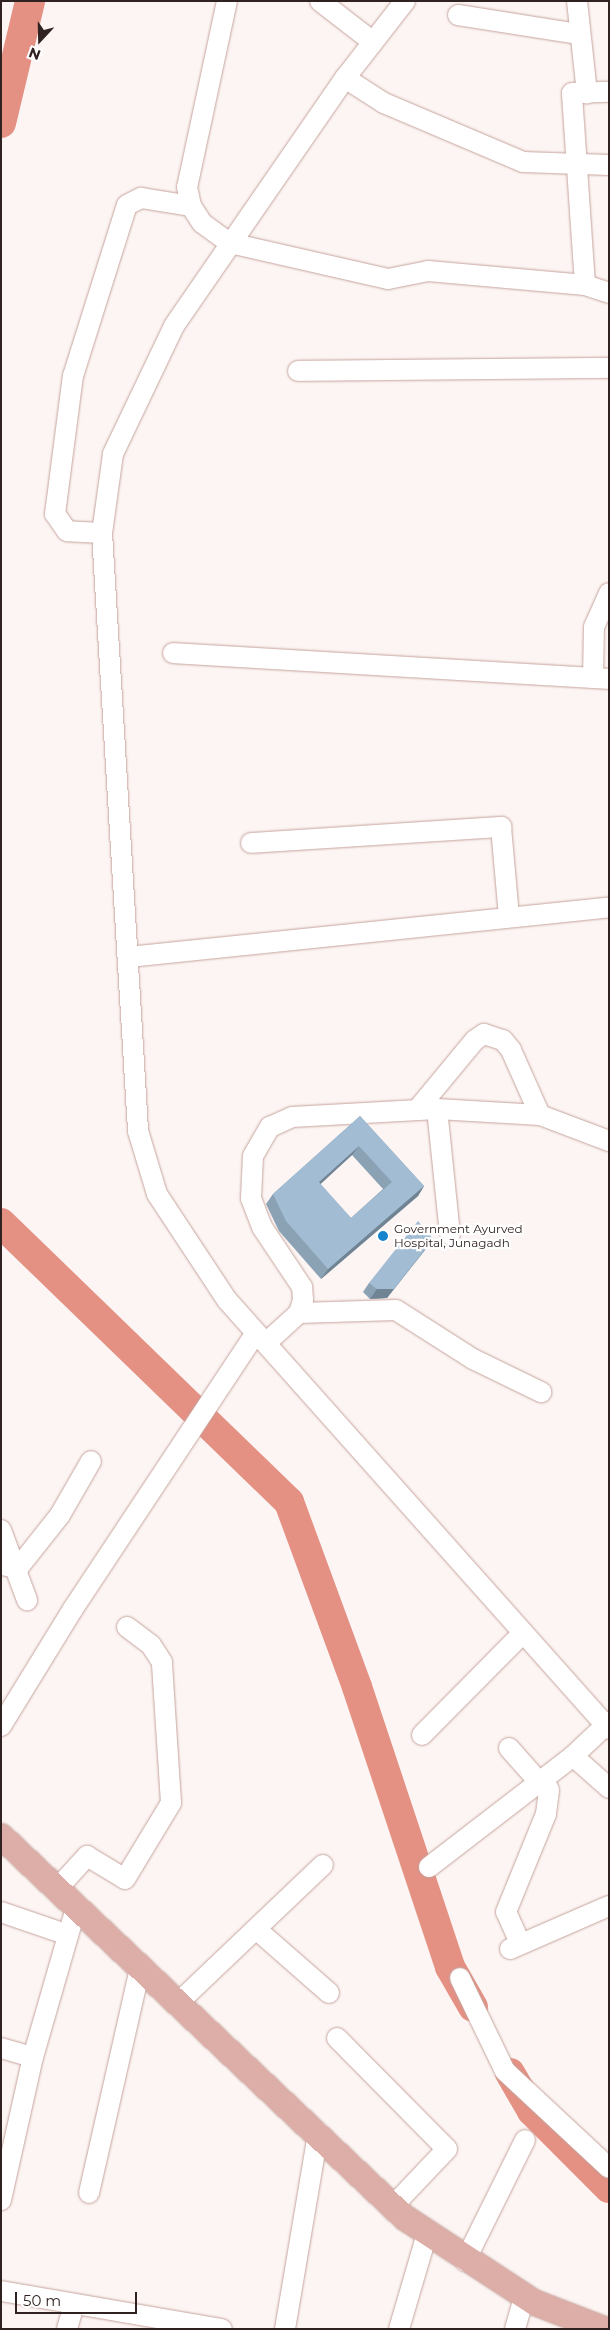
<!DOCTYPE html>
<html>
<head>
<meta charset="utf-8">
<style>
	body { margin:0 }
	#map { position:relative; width:610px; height:2330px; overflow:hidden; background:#fcf5f3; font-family:Montserrat,sans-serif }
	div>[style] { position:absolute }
	.river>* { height:30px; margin:-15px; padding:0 15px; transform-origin:15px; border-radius:15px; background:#e49083 }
	.roads { filter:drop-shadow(0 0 1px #c6a39d) drop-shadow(0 0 1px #c6a39d) }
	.minor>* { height:20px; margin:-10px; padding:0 10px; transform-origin:10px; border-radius:10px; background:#fff }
	.major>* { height:25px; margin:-12.5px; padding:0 12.5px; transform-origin:12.5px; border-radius:12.5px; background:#ddaea7 }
	.wall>* { inset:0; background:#8ba2b5 }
	.shaded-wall>* { inset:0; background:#718494 }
	.building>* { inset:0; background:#a2bcd3 }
	.dots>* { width:14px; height:14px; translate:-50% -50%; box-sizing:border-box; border:2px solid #fff; border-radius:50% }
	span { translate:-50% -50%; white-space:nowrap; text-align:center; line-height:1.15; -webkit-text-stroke:4.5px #fff; paint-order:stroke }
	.poi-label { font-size:12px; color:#302220 }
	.left { translate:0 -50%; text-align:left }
	.frame { position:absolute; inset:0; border:2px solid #302220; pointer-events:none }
	.north { position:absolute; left:15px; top:15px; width:50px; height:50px; -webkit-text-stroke:4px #fff; paint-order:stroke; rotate:201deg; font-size:14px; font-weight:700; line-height:20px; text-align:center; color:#302220 }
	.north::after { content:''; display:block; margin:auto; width:18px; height:22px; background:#302220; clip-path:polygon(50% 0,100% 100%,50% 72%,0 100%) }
	.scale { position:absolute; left:15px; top:2292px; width:122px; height:22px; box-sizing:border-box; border:2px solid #302220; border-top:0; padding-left:6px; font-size:15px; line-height:18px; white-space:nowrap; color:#302220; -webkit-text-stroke:4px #fff; paint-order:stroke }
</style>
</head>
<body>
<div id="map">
	<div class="river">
		<i style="left:1px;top:123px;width:125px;rotate:-76.6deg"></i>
		<i style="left:1px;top:1223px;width:401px;rotate:44.1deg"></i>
		<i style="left:289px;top:1502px;width:197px;rotate:69.8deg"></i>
		<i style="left:357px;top:1687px;width:295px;rotate:71.6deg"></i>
		<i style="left:450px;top:1967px;width:46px;rotate:60.1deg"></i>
		<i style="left:510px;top:2073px;width:44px;rotate:59.9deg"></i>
		<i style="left:532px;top:2111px;width:109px;rotate:45deg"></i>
	</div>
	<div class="roads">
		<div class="minor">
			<i style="left:227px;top:1px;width:190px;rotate:102.1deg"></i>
			<i style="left:187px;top:187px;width:19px;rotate:78deg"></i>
			<i style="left:191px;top:206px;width:20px;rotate:57deg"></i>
			<i style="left:202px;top:223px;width:34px;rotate:36deg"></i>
			<i style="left:230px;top:243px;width:162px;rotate:12.8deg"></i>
			<i style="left:388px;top:279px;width:41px;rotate:-11.3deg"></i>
			<i style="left:428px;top:271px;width:158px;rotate:5.1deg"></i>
			<i style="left:585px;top:285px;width:25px;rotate:18deg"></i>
			<i style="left:320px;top:1px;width:67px;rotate:37.7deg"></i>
			<i style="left:405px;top:1px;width:98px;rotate:127.9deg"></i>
			<i style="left:345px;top:78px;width:301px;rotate:124.6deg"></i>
			<i style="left:174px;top:326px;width:142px;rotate:115.5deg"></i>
			<i style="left:113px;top:454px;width:80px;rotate:97.9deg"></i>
			<i style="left:102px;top:533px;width:599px;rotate:86.55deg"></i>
			<i style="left:138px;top:1131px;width:66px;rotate:73.2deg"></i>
			<i style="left:157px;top:1194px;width:127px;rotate:56.6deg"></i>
			<i style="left:227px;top:1300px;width:574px;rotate:48.32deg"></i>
			<i style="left:577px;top:1px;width:93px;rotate:83.8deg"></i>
			<i style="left:458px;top:15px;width:121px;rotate:9deg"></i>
			<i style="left:345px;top:78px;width:46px;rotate:32.7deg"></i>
			<i style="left:384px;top:103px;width:151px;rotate:23deg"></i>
			<i style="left:523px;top:162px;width:86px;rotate:2deg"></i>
			<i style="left:585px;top:285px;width:192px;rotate:-93.9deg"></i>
			<i style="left:572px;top:93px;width:37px;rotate:-2deg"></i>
			<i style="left:298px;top:371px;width:311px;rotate:-0.6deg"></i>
			<i style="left:102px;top:533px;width:35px;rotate:-177deg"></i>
			<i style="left:67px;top:531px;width:21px;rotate:-125deg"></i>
			<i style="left:55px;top:514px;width:139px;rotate:-82.6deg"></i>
			<i style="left:73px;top:376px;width:179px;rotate:-72.5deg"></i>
			<i style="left:127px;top:205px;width:16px;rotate:-27deg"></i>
			<i style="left:141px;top:198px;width:51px;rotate:9.1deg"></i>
			<i style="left:173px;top:653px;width:437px;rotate:3.4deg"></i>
			<i style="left:593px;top:678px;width:51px;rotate:-88.9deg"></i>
			<i style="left:594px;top:627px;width:37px;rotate:-66deg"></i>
			<i style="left:251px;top:843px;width:251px;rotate:-3.7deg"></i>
			<i style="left:501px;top:827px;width:90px;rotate:84.9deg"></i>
			<i style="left:129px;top:957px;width:483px;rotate:-5.9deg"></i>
			<i style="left:437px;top:1109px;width:126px;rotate:84.1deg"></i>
			<i style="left:417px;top:1110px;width:91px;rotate:-50.4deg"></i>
			<i style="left:475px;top:1040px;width:11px;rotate:-34deg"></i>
			<i style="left:484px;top:1034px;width:20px;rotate:18deg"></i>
			<i style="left:503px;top:1040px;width:13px;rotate:51deg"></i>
			<i style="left:511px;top:1050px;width:71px;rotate:66deg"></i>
			<i style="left:299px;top:1313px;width:97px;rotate:-1.8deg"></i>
			<i style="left:396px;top:1310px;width:91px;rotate:32.5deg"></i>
			<i style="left:473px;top:1359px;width:76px;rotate:25.9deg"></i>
			<i style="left:266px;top:1343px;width:45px;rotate:-42.3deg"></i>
			<i style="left:299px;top:1313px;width:14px;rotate:-73deg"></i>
			<i style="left:303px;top:1300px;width:13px;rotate:-94deg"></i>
			<i style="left:302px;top:1287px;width:72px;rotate:-123.7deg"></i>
			<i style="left:262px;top:1227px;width:31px;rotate:-111deg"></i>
			<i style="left:251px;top:1198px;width:42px;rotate:-87.3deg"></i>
			<i style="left:253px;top:1156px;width:34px;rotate:-60deg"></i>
			<i style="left:270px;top:1127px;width:24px;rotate:-24deg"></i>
			<i style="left:292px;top:1117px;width:145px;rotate:-3.2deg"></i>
			<i style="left:437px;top:1109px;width:103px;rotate:3.3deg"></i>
			<i style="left:540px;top:1115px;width:74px;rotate:20.6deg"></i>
			<i style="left:1px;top:1530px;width:75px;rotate:69.6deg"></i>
			<i style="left:1px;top:1565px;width:17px;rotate:10deg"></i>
			<i style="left:18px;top:1568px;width:68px;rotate:-51.6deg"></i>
			<i style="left:60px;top:1515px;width:62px;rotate:-60.1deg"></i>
			<i style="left:1px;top:1726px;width:137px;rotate:-58.4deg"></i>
			<i style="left:73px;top:1609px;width:331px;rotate:-56.5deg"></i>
			<i style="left:422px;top:1735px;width:144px;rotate:-45.3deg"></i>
			<i style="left:509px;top:1748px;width:47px;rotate:48.5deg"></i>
			<i style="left:573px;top:1756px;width:48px;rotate:41.6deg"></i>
			<i style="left:429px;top:1867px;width:182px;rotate:-37.6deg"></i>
			<i style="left:573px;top:1756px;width:50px;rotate:-43.4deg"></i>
			<i style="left:57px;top:1889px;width:45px;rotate:-47.7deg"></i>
			<i style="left:87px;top:1856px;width:44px;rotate:31.2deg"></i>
			<i style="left:125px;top:1879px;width:89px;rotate:-58.8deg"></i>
			<i style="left:171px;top:1803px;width:141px;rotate:-93.7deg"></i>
			<i style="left:162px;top:1662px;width:20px;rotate:-123deg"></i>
			<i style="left:151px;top:1645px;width:30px;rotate:-143deg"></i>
			<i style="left:1px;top:1912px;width:71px;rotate:18.9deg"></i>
			<i style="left:256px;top:1929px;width:97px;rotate:41.2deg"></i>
			<i style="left:520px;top:1943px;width:34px;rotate:-114deg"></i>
			<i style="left:506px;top:1912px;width:106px;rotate:-67.8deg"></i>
			<i style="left:546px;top:1814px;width:24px;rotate:-83deg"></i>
			<i style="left:549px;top:1790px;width:11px;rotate:-117deg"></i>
			<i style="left:510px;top:1949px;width:108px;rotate:-23.5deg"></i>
			<i style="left:460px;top:1978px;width:103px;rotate:64.2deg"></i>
			<i style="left:505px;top:2071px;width:142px;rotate:43deg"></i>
			<i style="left:178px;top:2003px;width:200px;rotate:-43.6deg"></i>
			<i style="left:337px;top:2038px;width:156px;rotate:45.3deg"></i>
			<i style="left:447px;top:2149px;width:79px;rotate:133.5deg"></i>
			<i style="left:1px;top:2048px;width:33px;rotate:16deg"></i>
			<i style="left:89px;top:2193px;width:231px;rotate:-77.2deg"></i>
			<i style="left:1px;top:2200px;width:147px;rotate:-77.4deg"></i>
			<i style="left:33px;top:2057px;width:155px;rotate:-73.9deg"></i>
			<i style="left:465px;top:2261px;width:135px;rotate:-63.6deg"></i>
			<i style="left:1px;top:2291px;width:224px;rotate:9.8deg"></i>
			<i style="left:67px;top:2329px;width:26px;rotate:-74deg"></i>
			<i style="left:285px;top:2329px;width:199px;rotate:-80.4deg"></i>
			<i style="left:399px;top:2329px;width:99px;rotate:-73.6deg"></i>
			<i style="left:515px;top:2329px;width:33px;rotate:-74deg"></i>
		</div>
		<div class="major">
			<i style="left:1px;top:1836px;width:555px;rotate:43.39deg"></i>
			<i style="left:404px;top:2217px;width:155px;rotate:33.2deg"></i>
			<i style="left:534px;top:2302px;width:75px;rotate:21.1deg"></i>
		</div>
	</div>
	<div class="wall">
		<i style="clip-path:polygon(evenodd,360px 1116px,424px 1186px,418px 1196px,321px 1279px,279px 1231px,266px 1204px,273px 1194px,360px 1116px,352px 1155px,383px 1189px,351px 1218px,320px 1184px,352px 1155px)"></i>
		<i style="clip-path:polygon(426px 1249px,387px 1298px,370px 1299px,363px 1292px,369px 1283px)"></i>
	</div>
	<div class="shaded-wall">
		<i style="clip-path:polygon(359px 1146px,352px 1155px,312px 1192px,319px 1182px)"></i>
		<i style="clip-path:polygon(424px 1186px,418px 1196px,321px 1279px,328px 1269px)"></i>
		<i style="clip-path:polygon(433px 1239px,387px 1298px,370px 1299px,377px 1289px)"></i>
	</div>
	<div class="building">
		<i style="clip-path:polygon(evenodd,360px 1116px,424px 1186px,328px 1269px,286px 1221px,273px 1194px,360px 1116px,359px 1146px,392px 1182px,351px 1218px,319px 1182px,359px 1146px)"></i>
		<i style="clip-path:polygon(418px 1221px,433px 1239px,394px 1289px,377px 1289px,369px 1283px)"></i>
	</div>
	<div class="dots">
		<i style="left:383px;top:1236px;background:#1584cd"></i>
	</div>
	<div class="poi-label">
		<span class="left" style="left:394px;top:1236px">Government Ayurved<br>Hospital, Junagadh</span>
	</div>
	<div class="frame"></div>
	<div class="north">N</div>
	<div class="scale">50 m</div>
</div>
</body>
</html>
